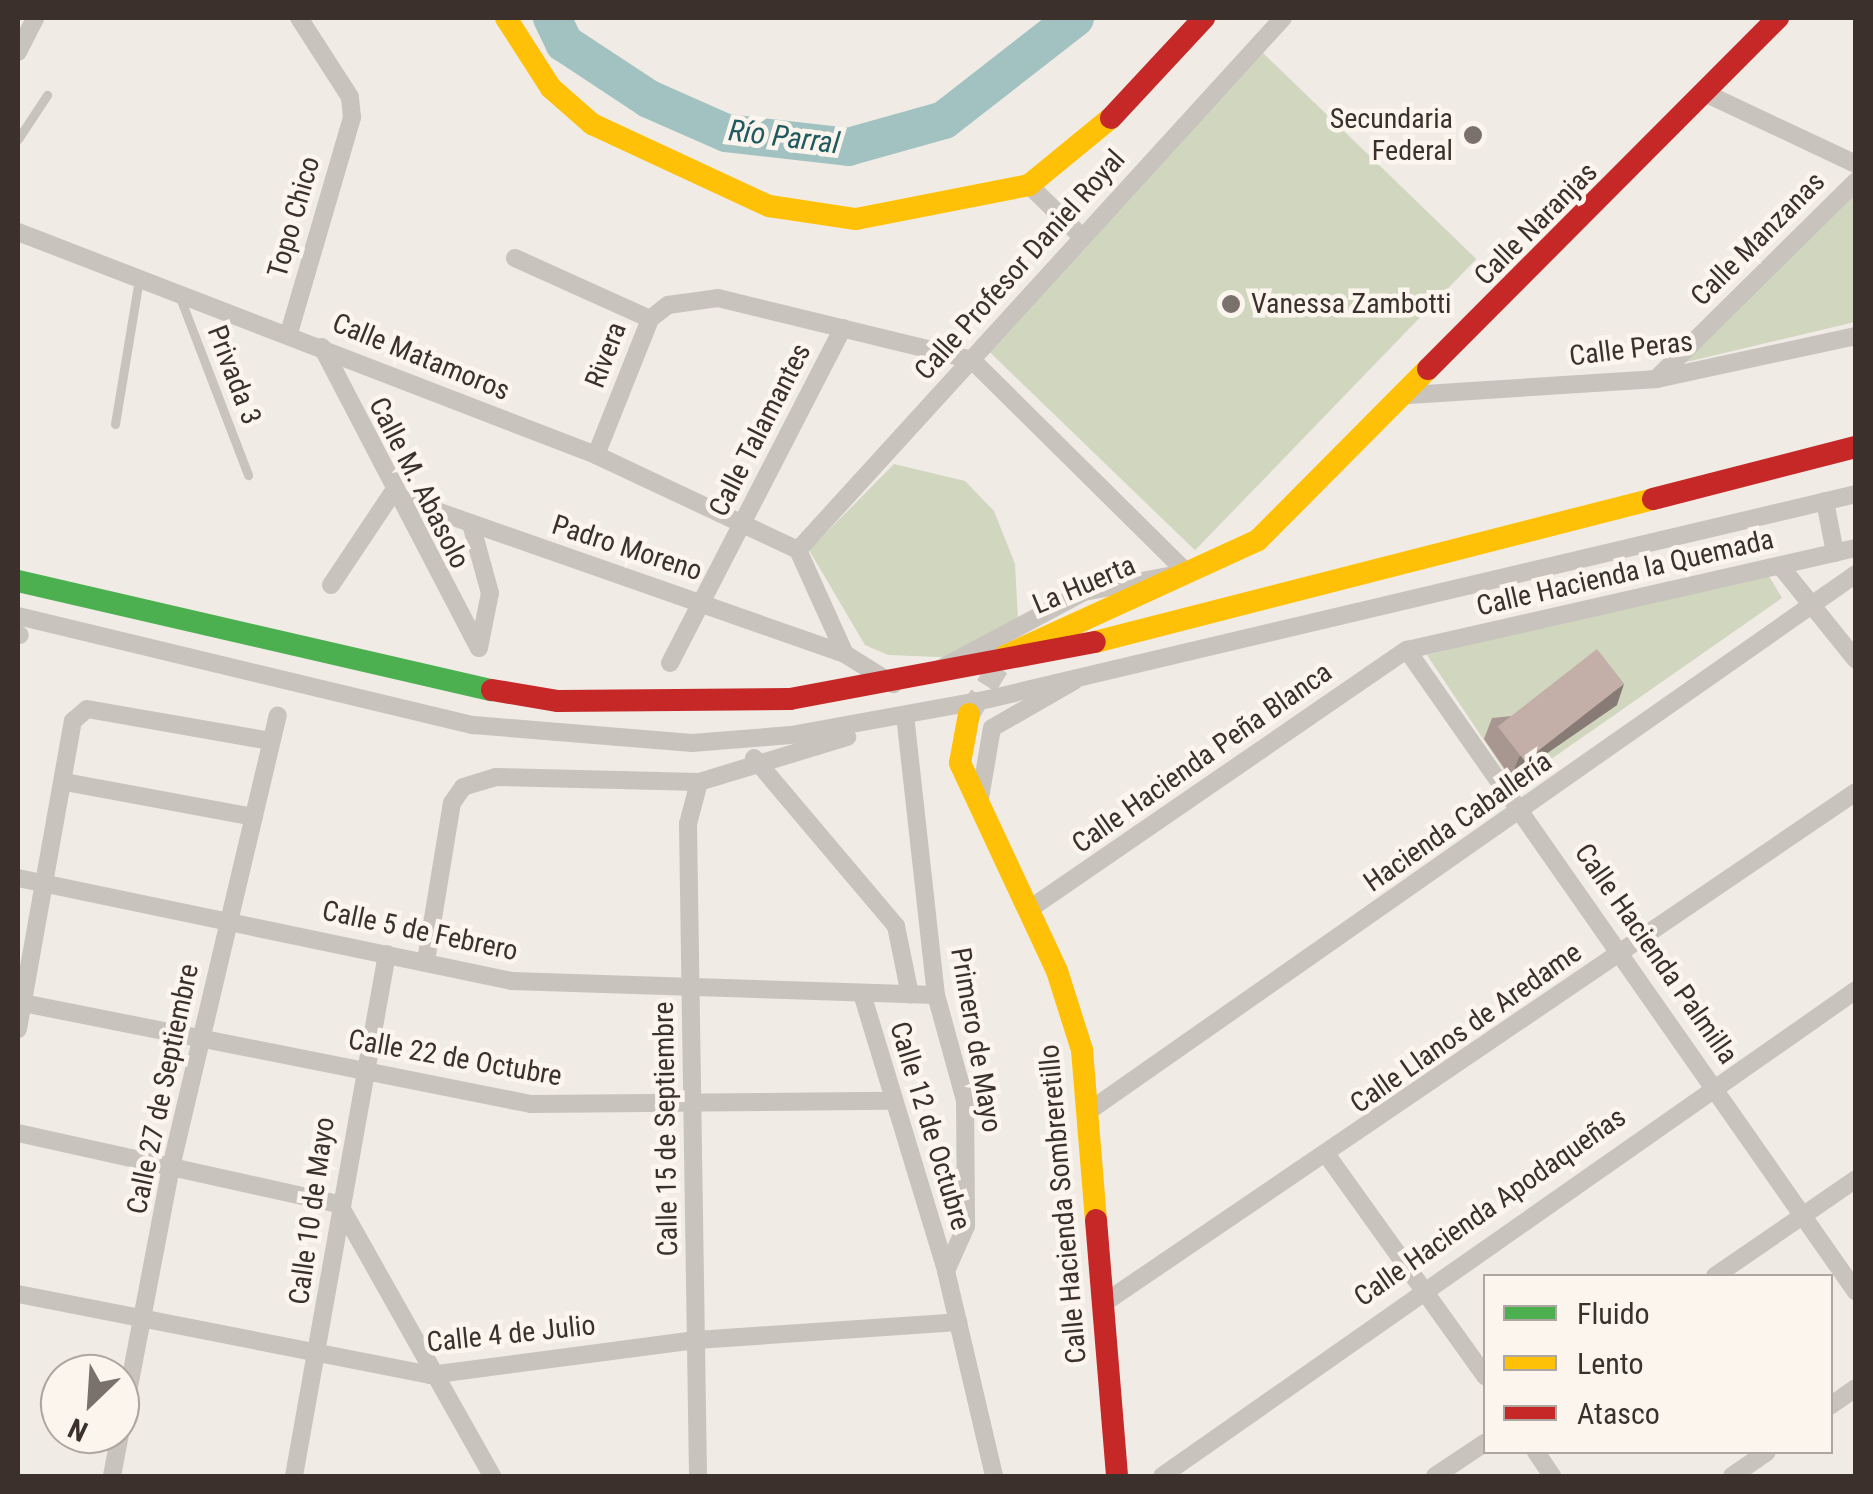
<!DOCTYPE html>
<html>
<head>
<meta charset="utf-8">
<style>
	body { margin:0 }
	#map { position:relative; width:1873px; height:1494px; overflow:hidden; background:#f0ebe5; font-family:"Roboto Condensed",sans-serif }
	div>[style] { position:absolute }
	.green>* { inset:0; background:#d1d6bf; transform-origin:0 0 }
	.river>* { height:38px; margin:-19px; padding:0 19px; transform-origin:19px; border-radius:19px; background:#a1c2c1 }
	.secondary-tunnel>* { height:22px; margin-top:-11px; transform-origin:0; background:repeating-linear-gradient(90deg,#ccc6c0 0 22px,transparent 0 33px) }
	.lane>* { height:9px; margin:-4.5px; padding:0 4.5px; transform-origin:4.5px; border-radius:4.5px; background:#c9c3be }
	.street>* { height:18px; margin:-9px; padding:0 9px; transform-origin:9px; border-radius:9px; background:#c9c3be }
	.fast>* { height:22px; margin:-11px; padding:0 11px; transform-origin:11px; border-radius:11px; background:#4caf50 }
	.slow>* { height:22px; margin:-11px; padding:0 11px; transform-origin:11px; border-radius:11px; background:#ffc107 }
	.jam>* { height:22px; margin:-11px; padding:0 11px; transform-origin:11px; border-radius:11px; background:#c62828 }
	.wall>* { inset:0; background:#a89690 }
	.shaded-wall>* { inset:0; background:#887a75 }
	.building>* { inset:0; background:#c3afa7; transform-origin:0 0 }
	.dots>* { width:28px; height:28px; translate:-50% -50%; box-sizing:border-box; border:5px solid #fbf5ee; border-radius:50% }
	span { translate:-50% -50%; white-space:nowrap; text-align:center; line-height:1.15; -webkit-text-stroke:9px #fbf5ee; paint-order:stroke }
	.poi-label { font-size:28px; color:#3b302b }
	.right { translate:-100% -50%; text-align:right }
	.left { translate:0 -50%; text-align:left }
	.street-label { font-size:28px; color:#3b302b }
	.water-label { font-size:30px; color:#1f5a5e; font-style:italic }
	.frame { position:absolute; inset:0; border:20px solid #3b302b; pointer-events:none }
	.legend { position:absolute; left:1483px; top:1274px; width:350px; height:180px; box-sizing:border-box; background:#fbf5ee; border:2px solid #aea6a0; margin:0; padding:12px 18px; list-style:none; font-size:30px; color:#3b302b }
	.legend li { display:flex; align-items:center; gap:20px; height:50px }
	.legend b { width:50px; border:2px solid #aea6a0 }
	.north { position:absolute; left:40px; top:1354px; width:100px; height:100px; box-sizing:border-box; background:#fbf5ee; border:2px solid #aea6a0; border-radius:50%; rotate:205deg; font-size:28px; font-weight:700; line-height:40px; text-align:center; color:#3b302b }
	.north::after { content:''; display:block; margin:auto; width:35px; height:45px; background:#7a716c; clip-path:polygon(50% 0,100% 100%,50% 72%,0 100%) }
</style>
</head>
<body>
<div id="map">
	<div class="green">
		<i style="left:1262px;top:52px;width:298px;height:405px;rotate:44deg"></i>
		<i style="clip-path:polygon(1855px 187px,1855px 322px,1682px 363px)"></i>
		<i style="clip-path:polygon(894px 464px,965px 481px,994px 511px,1015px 564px,1018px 619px,965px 658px,888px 655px,865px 645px,809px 550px)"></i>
		<i style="clip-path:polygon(1766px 571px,1782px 598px,1514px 785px,1427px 655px)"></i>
	</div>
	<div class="river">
		<i style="left:552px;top:18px;width:28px;rotate:64deg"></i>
		<i style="left:564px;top:43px;width:102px;rotate:33.4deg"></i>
		<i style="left:649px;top:99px;width:84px;rotate:23.8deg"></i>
		<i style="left:726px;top:133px;width:123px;rotate:6.5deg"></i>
		<i style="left:848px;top:147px;width:100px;rotate:-15.7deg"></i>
		<i style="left:944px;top:120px;width:166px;rotate:-37.9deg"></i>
	</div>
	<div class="secondary-tunnel">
		<i style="left:969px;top:714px;width:68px;rotate:-58.2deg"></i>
	</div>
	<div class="lane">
		<i style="left:18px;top:139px;width:53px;rotate:-56.6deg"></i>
		<i style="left:179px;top:295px;width:193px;rotate:69deg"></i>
		<i style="left:115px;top:424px;width:147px;rotate:-80.6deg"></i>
	</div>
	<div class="street">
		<i style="left:18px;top:52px;width:38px;rotate:-63deg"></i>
		<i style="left:1707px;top:94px;width:165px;rotate:25.2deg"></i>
		<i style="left:1029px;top:185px;width:74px;rotate:44.5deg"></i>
		<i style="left:18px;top:232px;width:620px;rotate:21.1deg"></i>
		<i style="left:596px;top:455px;width:223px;rotate:25.2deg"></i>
		<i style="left:515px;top:258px;width:148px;rotate:24.3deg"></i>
		<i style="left:289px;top:333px;width:225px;rotate:-73.7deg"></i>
		<i style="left:352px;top:117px;width:20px;rotate:-96deg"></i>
		<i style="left:350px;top:97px;width:94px;rotate:-122.8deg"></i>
		<i style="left:322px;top:347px;width:339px;rotate:62.5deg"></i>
		<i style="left:479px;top:648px;width:56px;rotate:-78.7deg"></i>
		<i style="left:490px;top:593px;width:72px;rotate:-105.4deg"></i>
		<i style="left:1657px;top:378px;width:280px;rotate:-44.7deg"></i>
		<i style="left:1409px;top:395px;width:249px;rotate:-3.7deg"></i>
		<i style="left:1657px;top:379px;width:204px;rotate:-12.2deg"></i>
		<i style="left:596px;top:455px;width:146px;rotate:-68.3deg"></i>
		<i style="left:650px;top:319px;width:23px;rotate:-38deg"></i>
		<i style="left:668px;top:305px;width:50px;rotate:-8deg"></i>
		<i style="left:718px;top:298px;width:261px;rotate:13.7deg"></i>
		<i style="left:972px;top:360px;width:304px;rotate:44.7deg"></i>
		<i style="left:1825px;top:501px;width:53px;rotate:79.1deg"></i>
		<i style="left:798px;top:550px;width:720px;rotate:-47.65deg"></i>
		<i style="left:798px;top:550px;width:114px;rotate:65.7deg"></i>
		<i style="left:1781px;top:567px;width:119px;rotate:51.1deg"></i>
		<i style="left:331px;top:585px;width:108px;rotate:-56.3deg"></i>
		<i style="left:391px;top:495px;width:481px;rotate:19.3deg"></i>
		<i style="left:845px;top:654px;width:57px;rotate:32deg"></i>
		<i style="left:18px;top:616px;width:468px;rotate:13.5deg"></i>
		<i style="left:473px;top:725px;width:220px;rotate:4.7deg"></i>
		<i style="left:692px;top:743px;width:99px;rotate:-4.6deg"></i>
		<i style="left:791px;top:735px;width:201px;rotate:-10.3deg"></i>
		<i style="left:989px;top:699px;width:891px;rotate:-13.3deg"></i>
		<i style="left:18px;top:634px;width:2px;rotate:27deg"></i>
		<i style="left:1407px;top:650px;width:783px;rotate:55.03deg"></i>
		<i style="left:670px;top:663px;width:377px;rotate:-62.7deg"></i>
		<i style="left:936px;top:671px;width:168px;rotate:-28.1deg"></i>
		<i style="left:1084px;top:592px;width:96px;rotate:-10.8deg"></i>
		<i style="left:906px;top:724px;width:273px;rotate:83.7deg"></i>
		<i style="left:936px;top:995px;width:109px;rotate:74.6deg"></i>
		<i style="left:965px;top:1100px;width:126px;rotate:89.5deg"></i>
		<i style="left:966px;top:1226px;width:49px;rotate:114deg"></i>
		<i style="left:946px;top:1271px;width:211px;rotate:76.8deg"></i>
		<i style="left:754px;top:758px;width:220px;rotate:49.8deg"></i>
		<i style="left:896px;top:926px;width:70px;rotate:78.5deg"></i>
		<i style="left:65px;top:782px;width:192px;rotate:10.5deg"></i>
		<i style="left:699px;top:782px;width:155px;rotate:-16.9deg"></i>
		<i style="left:979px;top:804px;width:77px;rotate:-80.3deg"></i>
		<i style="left:992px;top:728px;width:95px;rotate:-29.8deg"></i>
		<i style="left:18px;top:878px;width:505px;rotate:11.78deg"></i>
		<i style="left:512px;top:981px;width:424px;rotate:1.9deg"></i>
		<i style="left:1028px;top:910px;width:460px;rotate:-34.5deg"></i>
		<i style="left:1407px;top:650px;width:460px;rotate:-12.8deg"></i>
		<i style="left:426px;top:961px;width:160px;rotate:-80.7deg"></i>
		<i style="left:452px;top:803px;width:19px;rotate:-55deg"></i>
		<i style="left:463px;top:787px;width:34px;rotate:-17deg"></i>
		<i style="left:496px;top:777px;width:203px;rotate:1.4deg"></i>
		<i style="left:863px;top:997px;width:286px;rotate:73.1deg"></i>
		<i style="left:18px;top:1002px;width:523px;rotate:11.25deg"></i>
		<i style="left:531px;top:1104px;width:359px;rotate:-0.5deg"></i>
		<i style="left:18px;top:1029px;width:313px;rotate:-79.9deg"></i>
		<i style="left:73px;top:721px;width:18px;rotate:-41deg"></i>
		<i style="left:87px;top:709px;width:187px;rotate:9.9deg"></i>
		<i style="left:1089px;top:1111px;width:936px;rotate:-35deg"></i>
		<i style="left:18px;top:1133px;width:329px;rotate:12.5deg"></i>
		<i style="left:339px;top:1204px;width:312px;rotate:60.6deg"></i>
		<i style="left:1329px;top:1158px;width:269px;rotate:54.4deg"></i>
		<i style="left:1715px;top:1276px;width:171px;rotate:-34.5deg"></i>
		<i style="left:18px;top:1294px;width:420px;rotate:11.1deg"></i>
		<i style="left:430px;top:1375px;width:268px;rotate:-7.5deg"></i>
		<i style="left:696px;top:1340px;width:263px;rotate:-3.9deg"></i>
		<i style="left:1104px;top:1303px;width:909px;rotate:-34.2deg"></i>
		<i style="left:1830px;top:1406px;width:32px;rotate:-35deg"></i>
		<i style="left:1536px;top:1452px;width:29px;rotate:56deg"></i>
		<i style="left:112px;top:1476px;width:315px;rotate:-79.2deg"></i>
		<i style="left:171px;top:1167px;width:464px;rotate:-76.7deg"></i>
		<i style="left:294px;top:1476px;width:530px;rotate:-79.9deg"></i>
		<i style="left:698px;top:1476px;width:652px;rotate:-90.88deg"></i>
		<i style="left:688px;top:824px;width:43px;rotate:-75.3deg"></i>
		<i style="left:1162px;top:1476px;width:847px;rotate:-35deg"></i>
		<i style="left:1435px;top:1476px;width:61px;rotate:-33.7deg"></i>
		<i style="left:1732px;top:1476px;width:42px;rotate:-34.4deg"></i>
	</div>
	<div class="fast">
		<i style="left:18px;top:581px;width:486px;rotate:13deg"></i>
	</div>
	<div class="slow">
		<i style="left:506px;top:18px;width:83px;rotate:57.3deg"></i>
		<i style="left:551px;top:88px;width:55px;rotate:41.3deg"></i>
		<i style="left:592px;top:124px;width:195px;rotate:24.9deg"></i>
		<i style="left:769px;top:206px;width:88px;rotate:8.5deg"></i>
		<i style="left:856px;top:219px;width:176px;rotate:-11.1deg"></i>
		<i style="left:1029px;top:185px;width:106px;rotate:-39.3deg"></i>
		<i style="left:1095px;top:642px;width:576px;rotate:-14.37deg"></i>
		<i style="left:1005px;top:656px;width:278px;rotate:-24.6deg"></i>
		<i style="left:1258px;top:540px;width:241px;rotate:-45.2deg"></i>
		<i style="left:969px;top:714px;width:50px;rotate:100.4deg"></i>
		<i style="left:960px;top:763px;width:230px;rotate:65deg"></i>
		<i style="left:1057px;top:971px;width:83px;rotate:72.4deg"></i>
		<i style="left:1082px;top:1050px;width:171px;rotate:85.3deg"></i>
	</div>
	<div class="jam">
		<i style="left:1111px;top:118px;width:137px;rotate:-47.1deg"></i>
		<i style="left:1428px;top:369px;width:496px;rotate:-45.1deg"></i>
		<i style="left:1653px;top:499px;width:210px;rotate:-14.4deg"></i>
		<i style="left:492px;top:690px;width:67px;rotate:9.5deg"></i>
		<i style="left:558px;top:701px;width:232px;rotate:-0.5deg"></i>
		<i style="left:790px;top:699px;width:310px;rotate:-10.6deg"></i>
		<i style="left:1096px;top:1220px;width:257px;rotate:85.3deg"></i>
	</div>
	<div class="wall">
		<i style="clip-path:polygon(1617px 705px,1511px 778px,1484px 739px,1492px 718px)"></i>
	</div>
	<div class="shaded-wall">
		<i style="clip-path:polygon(1624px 684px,1617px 705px,1511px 778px,1519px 757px)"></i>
	</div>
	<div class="building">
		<i style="left:1597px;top:649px;width:44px;height:126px;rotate:52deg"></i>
	</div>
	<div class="dots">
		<i style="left:1473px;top:135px;background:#7a716c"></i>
		<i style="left:1231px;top:304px;background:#7a716c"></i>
	</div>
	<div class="poi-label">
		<span class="right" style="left:1453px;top:135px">Secundaria<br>Federal</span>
		<span class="left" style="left:1251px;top:304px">Vanessa Zambotti</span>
	</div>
	<div class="street-label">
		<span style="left:294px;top:217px;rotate:-74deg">Topo Chico</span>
		<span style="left:1536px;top:224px;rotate:-45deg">Calle Naranjas</span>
		<span style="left:1758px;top:239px;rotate:-45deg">Calle Manzanas</span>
		<span style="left:1020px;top:265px;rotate:-48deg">Calle Profesor Daniel Royal</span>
		<span style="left:1631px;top:349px;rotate:-7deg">Calle Peras</span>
		<span style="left:606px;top:355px;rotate:-69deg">Rivera</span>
		<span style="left:421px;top:357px;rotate:22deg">Calle Matamoros</span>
		<span style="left:234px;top:375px;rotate:69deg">Privada 3</span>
		<span style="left:760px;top:430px;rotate:-63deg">Calle Talamantes</span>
		<span style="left:419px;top:483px;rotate:63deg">Calle M. Abasolo</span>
		<span style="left:627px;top:548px;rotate:18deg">Padro Moreno</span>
		<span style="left:1625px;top:573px;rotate:-13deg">Calle Hacienda la Quemada</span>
		<span style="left:1084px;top:585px;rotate:-23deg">La Huerta</span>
		<span style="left:1202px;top:758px;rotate:-35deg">Calle Hacienda Peña Blanca</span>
		<span style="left:1458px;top:822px;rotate:-35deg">Hacienda Caballería</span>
		<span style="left:420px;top:931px;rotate:12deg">Calle 5 de Febrero</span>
		<span style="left:1656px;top:954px;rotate:55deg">Calle Hacienda Palmilla</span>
		<span style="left:1466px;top:1028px;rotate:-35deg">Calle Llanos de Aredame</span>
		<span style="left:976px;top:1040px;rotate:80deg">Primero de Mayo</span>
		<span style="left:455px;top:1058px;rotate:10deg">Calle 22 de Octubre</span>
		<span style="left:163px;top:1089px;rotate:-78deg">Calle 27 de Septiembre</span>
		<span style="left:930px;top:1126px;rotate:73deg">Calle 12 de Octubre</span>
		<span style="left:666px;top:1129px;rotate:-91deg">Calle 15 de Septiembre</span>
		<span style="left:1063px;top:1204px;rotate:-95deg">Calle Hacienda Sombreretillo</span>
		<span style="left:1490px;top:1207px;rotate:-35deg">Calle Hacienda Apodaqueñas</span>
		<span style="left:312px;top:1211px;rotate:-82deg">Calle 10 de Mayo</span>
		<span style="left:511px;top:1334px;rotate:-6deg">Calle 4 de Julio</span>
	</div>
	<div class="water-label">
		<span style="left:784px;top:137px;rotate:7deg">Río Parral</span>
	</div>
	<div class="frame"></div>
	<ul class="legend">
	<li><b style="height:12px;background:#4caf50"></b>Fluido</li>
	<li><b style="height:12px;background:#ffc107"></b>Lento</li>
	<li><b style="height:12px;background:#c62828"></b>Atasco</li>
	</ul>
	<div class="north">N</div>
</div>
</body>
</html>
